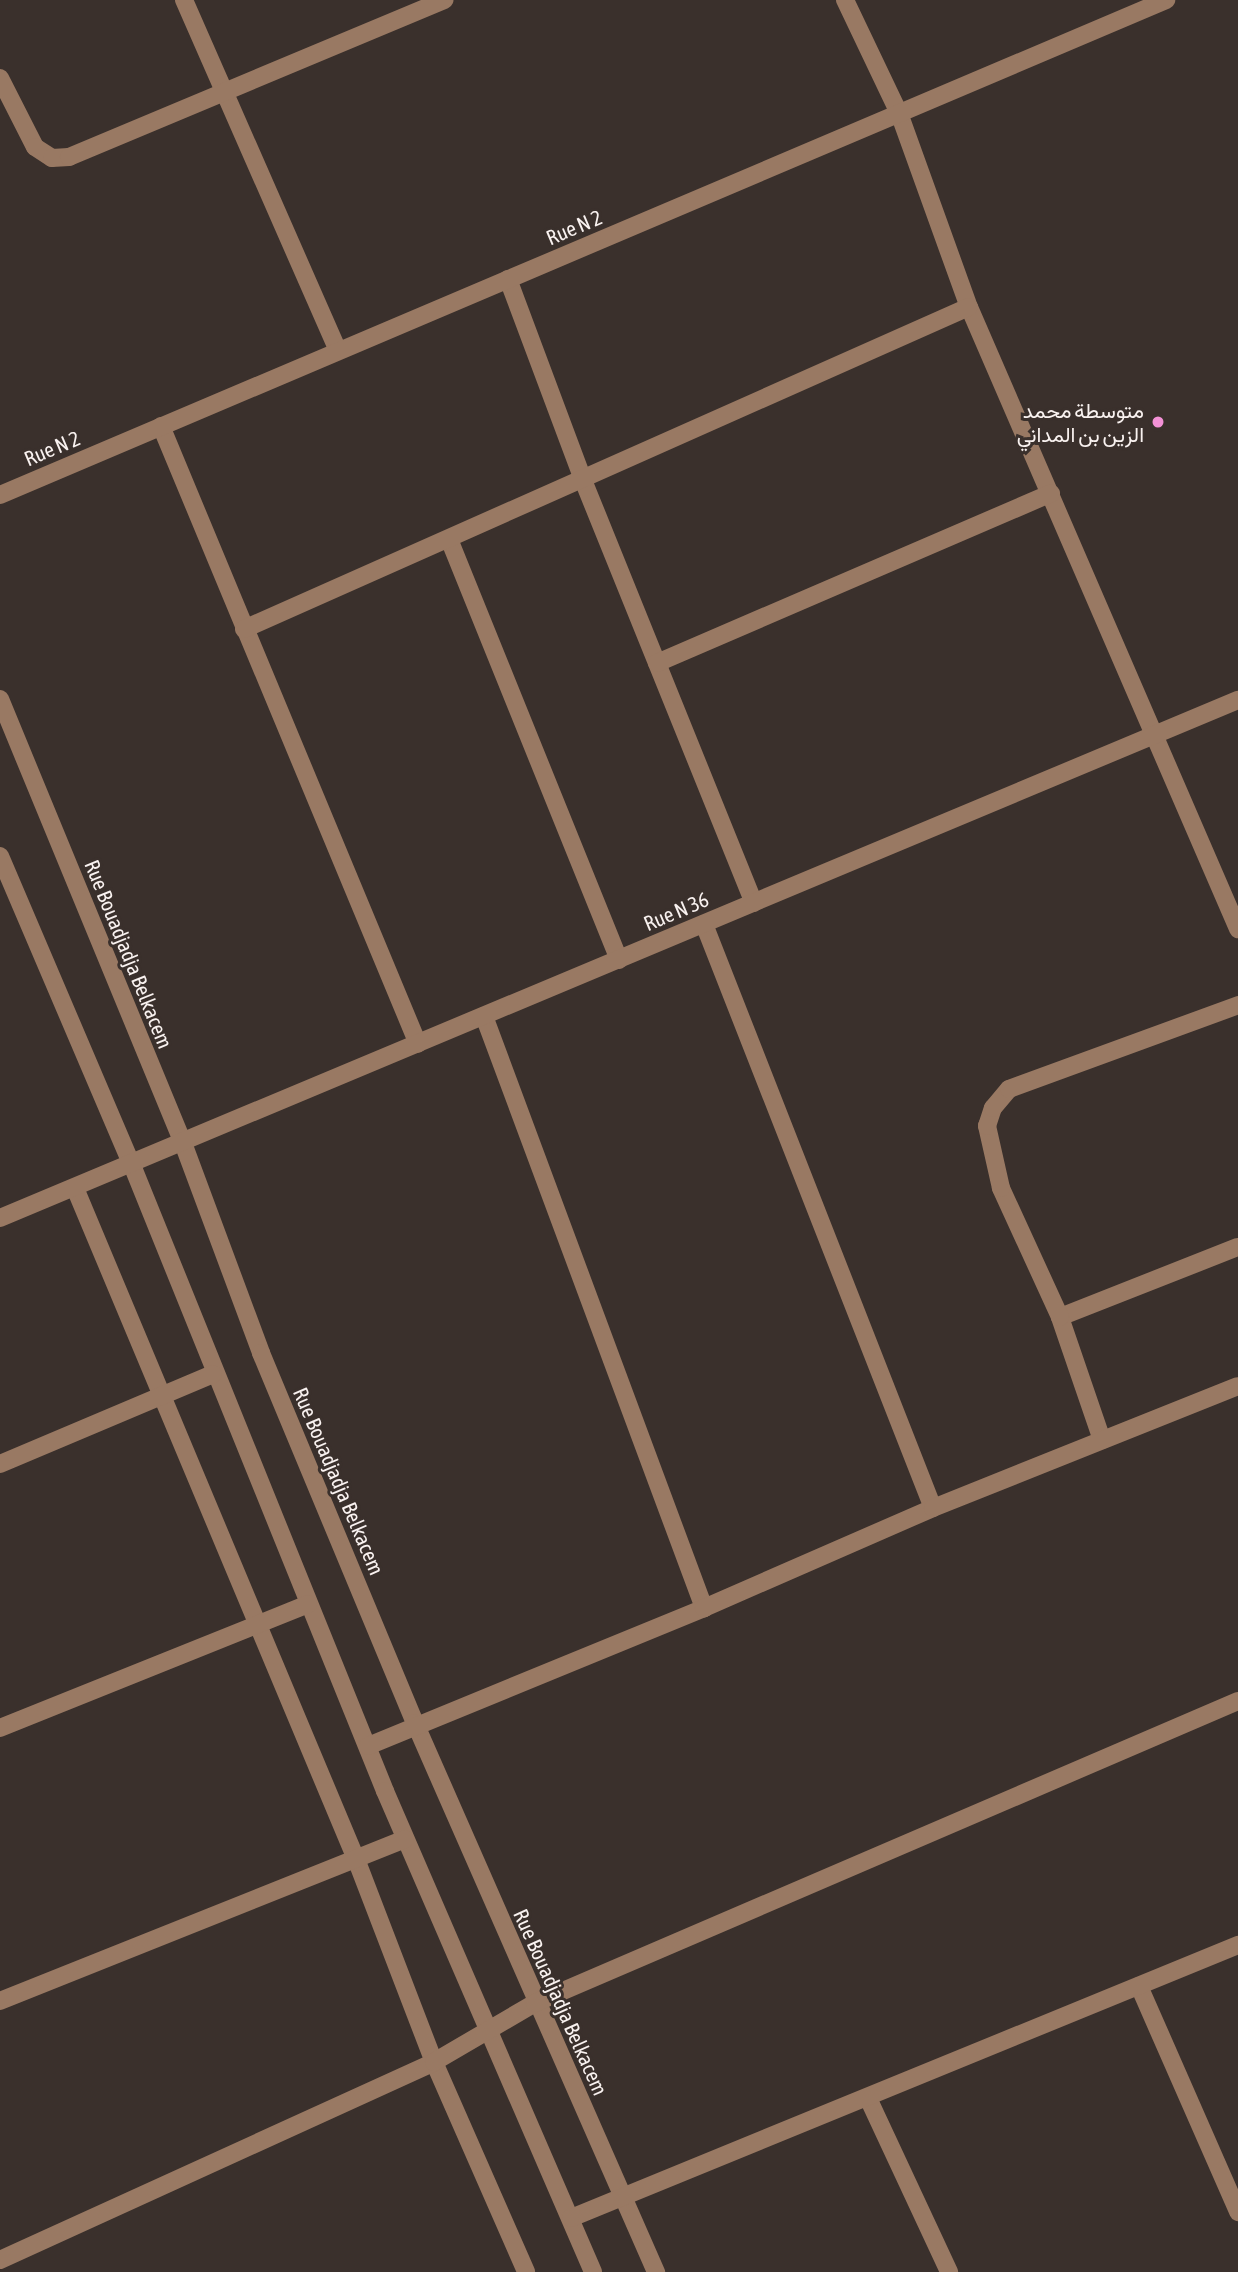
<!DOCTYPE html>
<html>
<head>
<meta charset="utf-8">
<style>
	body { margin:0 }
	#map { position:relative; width:1238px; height:2272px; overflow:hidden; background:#3a302c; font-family:"Asap Condensed",Vazirmatn,sans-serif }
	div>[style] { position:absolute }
	.minor>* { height:18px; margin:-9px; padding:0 9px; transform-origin:9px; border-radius:9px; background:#997963 }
	.dots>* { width:19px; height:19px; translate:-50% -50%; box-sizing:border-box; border:4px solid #3a302c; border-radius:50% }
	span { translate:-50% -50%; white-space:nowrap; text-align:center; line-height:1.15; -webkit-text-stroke:6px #3a302c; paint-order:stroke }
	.street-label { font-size:21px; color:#f9f2f0 }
	.poi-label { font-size:21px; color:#f9f2f0 }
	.right { translate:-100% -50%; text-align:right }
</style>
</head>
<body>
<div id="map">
	<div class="minor">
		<i style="left:184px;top:0;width:383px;rotate:66.3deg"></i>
		<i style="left:845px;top:0;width:125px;rotate:64.5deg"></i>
		<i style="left:899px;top:113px;width:206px;rotate:70.2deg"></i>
		<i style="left:969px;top:307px;width:678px;rotate:66.61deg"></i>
		<i style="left:0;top:78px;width:77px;rotate:63.1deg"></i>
		<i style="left:35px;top:147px;width:20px;rotate:33deg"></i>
		<i style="left:52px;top:158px;width:17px;rotate:-3deg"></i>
		<i style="left:69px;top:157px;width:407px;rotate:-22.7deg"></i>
		<i style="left:508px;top:279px;width:215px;rotate:69.5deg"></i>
		<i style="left:583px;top:480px;width:456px;rotate:68deg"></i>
		<i style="left:161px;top:426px;width:669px;rotate:67.42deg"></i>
		<i style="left:0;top:495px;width:1267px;rotate:-23deg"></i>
		<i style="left:449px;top:539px;width:454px;rotate:68deg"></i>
		<i style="left:244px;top:629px;width:793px;rotate:-23.95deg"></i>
		<i style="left:657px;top:663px;width:429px;rotate:-23.3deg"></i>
		<i style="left:0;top:699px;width:480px;rotate:67.6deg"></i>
		<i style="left:183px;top:1143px;width:224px;rotate:69.6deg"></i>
		<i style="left:261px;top:1353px;width:401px;rotate:67.4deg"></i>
		<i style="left:415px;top:1723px;width:600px;rotate:66.3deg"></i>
		<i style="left:0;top:856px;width:336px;rotate:66.9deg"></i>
		<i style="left:132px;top:1165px;width:675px;rotate:67.99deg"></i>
		<i style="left:385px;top:1791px;width:524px;rotate:66.61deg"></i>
		<i style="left:704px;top:924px;width:627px;rotate:68.59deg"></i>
		<i style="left:484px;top:1016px;width:632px;rotate:69.61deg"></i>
		<i style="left:75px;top:1188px;width:727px;rotate:67.28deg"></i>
		<i style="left:356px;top:1859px;width:217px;rotate:69deg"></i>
		<i style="left:434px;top:2062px;width:229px;rotate:66.3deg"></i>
		<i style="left:0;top:1218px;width:1342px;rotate:-22.71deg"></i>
		<i style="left:1060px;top:1317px;width:191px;rotate:-21.5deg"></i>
		<i style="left:1102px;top:1440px;width:130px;rotate:-108.9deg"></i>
		<i style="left:1060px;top:1317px;width:142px;rotate:-114.6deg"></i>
		<i style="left:1001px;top:1188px;width:64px;rotate:-102.7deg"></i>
		<i style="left:987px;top:1126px;width:19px;rotate:-72deg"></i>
		<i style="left:993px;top:1108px;width:25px;rotate:-50deg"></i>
		<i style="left:1009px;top:1089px;width:244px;rotate:-20.1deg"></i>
		<i style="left:0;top:1464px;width:231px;rotate:-22.9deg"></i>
		<i style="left:0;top:1728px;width:332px;rotate:-21.9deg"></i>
		<i style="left:368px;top:1746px;width:363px;rotate:-22.3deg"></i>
		<i style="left:704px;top:1608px;width:250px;rotate:-23.6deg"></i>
		<i style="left:933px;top:1508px;width:328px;rotate:-21.8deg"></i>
		<i style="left:1139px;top:1986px;width:247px;rotate:66.3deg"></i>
		<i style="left:0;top:2001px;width:436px;rotate:-21.8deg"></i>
		<i style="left:868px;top:2098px;width:192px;rotate:65deg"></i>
		<i style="left:571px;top:2218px;width:721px;rotate:-22.26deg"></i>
		<i style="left:0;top:2260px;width:477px;rotate:-24.5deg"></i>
		<i style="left:434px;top:2062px;width:117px;rotate:-30.3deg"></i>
		<i style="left:535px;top:2003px;width:765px;rotate:-23.25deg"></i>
	</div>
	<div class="dots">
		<i style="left:1158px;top:422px;background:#f391d6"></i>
	</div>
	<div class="street-label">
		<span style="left:574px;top:227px;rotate:-23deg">Rue N 2</span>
		<span style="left:52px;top:448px;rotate:-23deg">Rue N 2</span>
		<span style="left:676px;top:911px;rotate:-23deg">Rue N 36</span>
		<span style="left:129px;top:954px;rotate:68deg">Rue Bouadjadja Belkacem</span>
		<span style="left:339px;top:1481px;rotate:67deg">Rue Bouadjadja Belkacem</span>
		<span style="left:561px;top:2002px;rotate:66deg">Rue Bouadjadja Belkacem</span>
	</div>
	<div class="poi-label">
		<span class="right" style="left:1144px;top:422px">متوسطة محمد<br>الزين بن المداني</span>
	</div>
</div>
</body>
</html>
